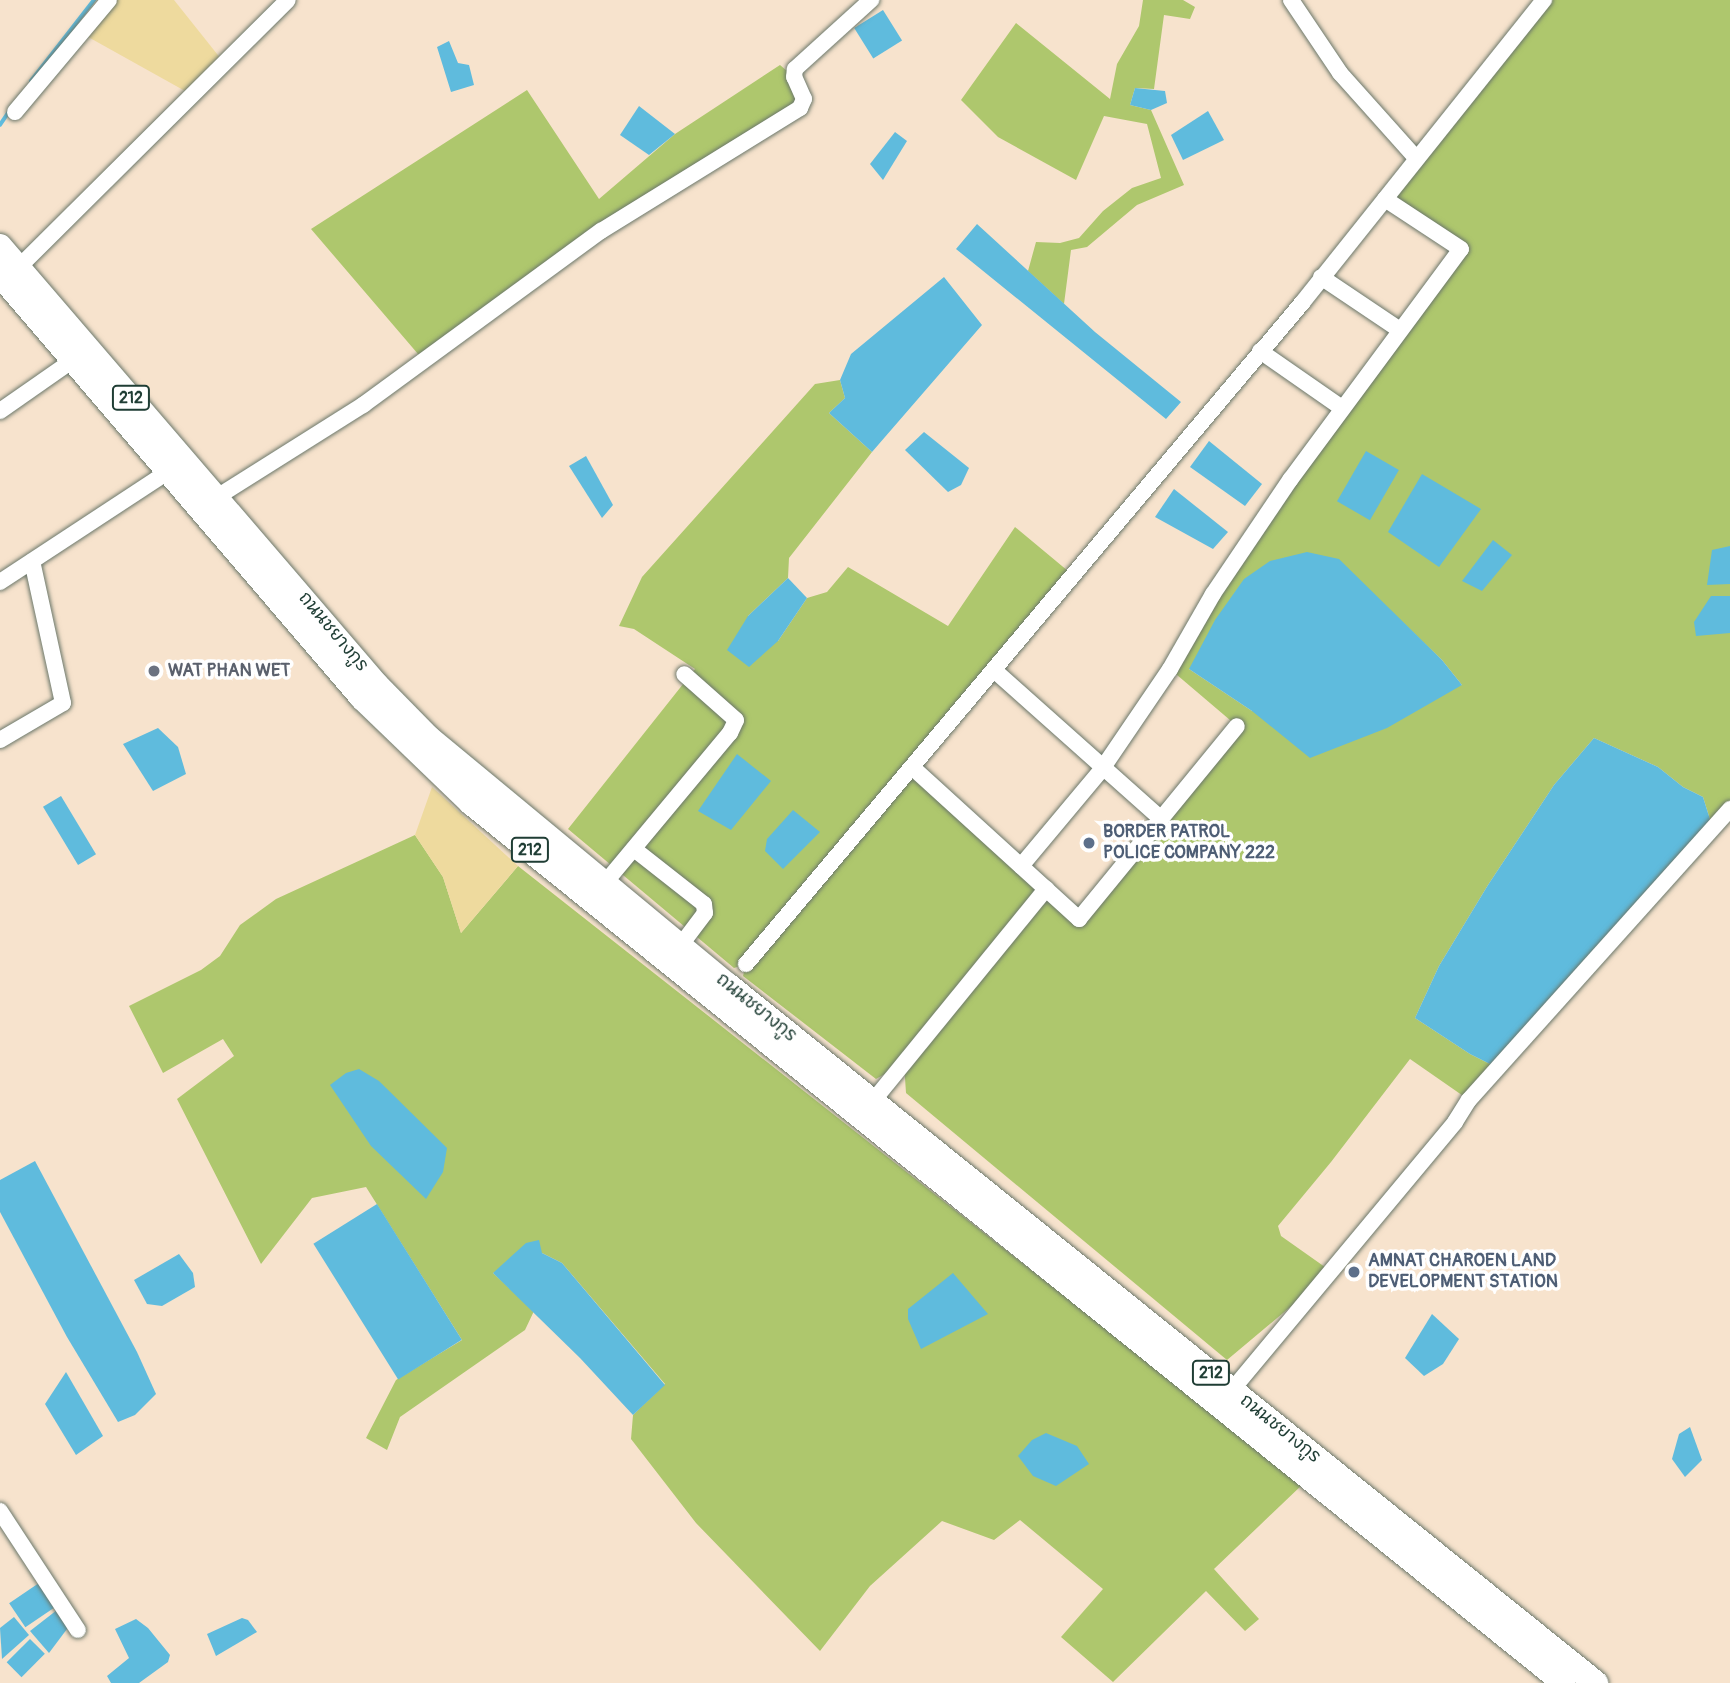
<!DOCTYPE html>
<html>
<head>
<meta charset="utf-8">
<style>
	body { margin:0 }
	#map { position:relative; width:1730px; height:1683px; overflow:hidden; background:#f7e3cd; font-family:Pangolin,"Playpen Sans Thai",sans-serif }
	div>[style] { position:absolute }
	.green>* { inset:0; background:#aec76d }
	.sand>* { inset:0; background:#eeda9e }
	.water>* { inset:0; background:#5fbbdd; transform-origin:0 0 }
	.stream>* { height:3.5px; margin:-1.75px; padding:0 1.75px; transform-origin:1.75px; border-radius:1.75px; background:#5fbbdd }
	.roads { filter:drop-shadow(0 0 2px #6b776a) drop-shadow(0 0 2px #6b776a) }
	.minor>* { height:16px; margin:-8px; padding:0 8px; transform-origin:8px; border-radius:8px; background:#fff }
	.highway>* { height:24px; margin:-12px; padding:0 12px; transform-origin:12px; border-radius:12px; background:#fff }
	.dots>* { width:19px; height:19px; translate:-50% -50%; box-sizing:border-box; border:4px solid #fff; border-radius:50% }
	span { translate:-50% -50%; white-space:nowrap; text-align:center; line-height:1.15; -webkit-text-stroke:7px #fff; paint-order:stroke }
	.shield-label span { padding:2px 5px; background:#fff; border:2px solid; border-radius:5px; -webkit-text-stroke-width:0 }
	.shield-label { font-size:16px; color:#1f3d34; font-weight:700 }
	.street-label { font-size:18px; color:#1f3d34 }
	.worship-label { font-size:18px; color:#5b616d; font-weight:700 }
	.left { translate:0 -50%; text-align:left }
	.service-label { font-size:18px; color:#4e5e75; font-weight:700 }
</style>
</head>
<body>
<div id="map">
	<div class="green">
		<i style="clip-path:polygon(1143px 0,1183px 0,1195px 7px,1190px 19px,1164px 15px,1154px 89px,1135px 88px,1130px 105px,1151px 110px,1184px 185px,1137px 205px,1087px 247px,1071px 250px,1064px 304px,1028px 271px,1036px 242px,1060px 243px,1079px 238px,1103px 211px,1132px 188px,1161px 178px,1147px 124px,1104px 116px,1076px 180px,998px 137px,961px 100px,1016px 23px,1110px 99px,1117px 64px,1139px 26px)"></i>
		<i style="clip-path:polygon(evenodd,1544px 0,1730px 0,1730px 809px,1713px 829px,1703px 797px,1683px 787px,1658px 767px,1594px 738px,1554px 785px,1488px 885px,1439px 966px,1415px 1018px,1470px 1054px,1498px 1068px,1469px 1100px,1410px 1059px,1331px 1162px,1278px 1226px,1281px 1236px,1332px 1272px,1227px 1360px,906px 1093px,904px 1063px,876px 1079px,743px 976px,746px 964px,734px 968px,568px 829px,695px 669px,634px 629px,619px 626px,642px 577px,815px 384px,840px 380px,845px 398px,829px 413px,872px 452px,789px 558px,788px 578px,748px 616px,778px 641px,807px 598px,827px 592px,848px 567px,948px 626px,1015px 527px,1074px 576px,912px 767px,1078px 918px,1237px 726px,1170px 669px,1213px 594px,1461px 250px,1385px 199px,1544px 0,1395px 615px,1442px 660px,1462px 685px,1252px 711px,1189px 669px,1395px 615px)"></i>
		<i style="clip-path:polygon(780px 65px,794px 77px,804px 99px,424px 361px,311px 229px,527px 90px,599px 199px,675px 134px)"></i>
		<i style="clip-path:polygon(415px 835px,443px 877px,461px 933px,518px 866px,1303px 1484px,1214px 1569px,1259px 1619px,1245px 1631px,1206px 1591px,1113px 1682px,1061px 1637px,1103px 1589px,1020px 1520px,994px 1540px,942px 1521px,870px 1586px,820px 1651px,696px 1523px,631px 1439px,633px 1415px,665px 1384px,562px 1263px,542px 1253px,493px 1273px,534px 1311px,525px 1330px,400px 1417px,387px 1450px,366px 1438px,396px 1380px,462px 1340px,366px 1187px,312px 1198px,261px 1264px,177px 1099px,234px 1056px,223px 1039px,163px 1073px,129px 1006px,201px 970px,220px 956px,240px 925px,276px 899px)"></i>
	</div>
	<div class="sand">
		<i style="clip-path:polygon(109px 0,174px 0,225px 64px,194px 96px,81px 33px)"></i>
		<i style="clip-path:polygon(432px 787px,518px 866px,461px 933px,443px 877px,415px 835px)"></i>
	</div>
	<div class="water">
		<i style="left:883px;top:10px;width:36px;height:34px;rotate:58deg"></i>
		<i style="clip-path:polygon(449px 41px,458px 63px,469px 65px,474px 85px,451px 92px,437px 47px)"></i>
		<i style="clip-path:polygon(1135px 88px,1165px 91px,1167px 103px,1151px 110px,1130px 105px)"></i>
		<i style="clip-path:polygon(639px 106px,675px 134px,649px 155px,620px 135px)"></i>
		<i style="clip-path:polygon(1208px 111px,1224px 140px,1183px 160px,1171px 135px)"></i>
		<i style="clip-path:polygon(895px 132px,907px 141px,883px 180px,870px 164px)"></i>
		<i style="clip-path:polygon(977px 224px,1095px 332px,1181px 402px,1166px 419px,956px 249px)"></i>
		<i style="clip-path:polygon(944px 277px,982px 325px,872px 452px,829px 413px,845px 398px,840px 380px,851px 354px)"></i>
		<i style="clip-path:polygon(924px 432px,969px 468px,961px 485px,948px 492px,905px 450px)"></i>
		<i style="clip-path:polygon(1209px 441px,1262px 484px,1245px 506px,1190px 467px)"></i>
		<i style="left:1366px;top:451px;width:38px;height:58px;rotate:30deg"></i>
		<i style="clip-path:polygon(586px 456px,613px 505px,602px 518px,569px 466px)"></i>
		<i style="clip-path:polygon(1422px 474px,1481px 509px,1439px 567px,1388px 532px)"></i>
		<i style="clip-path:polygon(1174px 489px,1228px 532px,1213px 549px,1155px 517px)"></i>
		<i style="clip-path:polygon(1493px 540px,1512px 555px,1482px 591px,1462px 581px)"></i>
		<i style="clip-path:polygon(1730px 546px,1730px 584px,1707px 585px,1712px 550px)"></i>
		<i style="clip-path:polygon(1307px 552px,1339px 559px,1442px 660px,1462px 685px,1387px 728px,1310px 758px,1252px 711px,1189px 669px,1215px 620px,1244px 579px,1270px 561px)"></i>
		<i style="clip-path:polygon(788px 578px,807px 598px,778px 641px,749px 667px,727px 650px,748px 616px)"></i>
		<i style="clip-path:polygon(1711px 596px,1730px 596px,1730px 633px,1696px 636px,1694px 622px)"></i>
		<i style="clip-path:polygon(158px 728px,178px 747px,186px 774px,153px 791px,123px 744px)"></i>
		<i style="clip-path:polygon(1594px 738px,1658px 767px,1683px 787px,1703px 797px,1713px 829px,1498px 1068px,1470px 1054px,1415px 1018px,1439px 966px,1488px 885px,1554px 785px)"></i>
		<i style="clip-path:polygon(737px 754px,771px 781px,731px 830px,698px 811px)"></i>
		<i style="left:61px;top:796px;width:68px;height:21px;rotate:59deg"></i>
		<i style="clip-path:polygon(793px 810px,820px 832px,783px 869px,765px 851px,767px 839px)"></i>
		<i style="clip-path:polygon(359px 1069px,379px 1081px,447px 1148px,443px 1172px,426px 1199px,371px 1146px,330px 1085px,346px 1073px)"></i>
		<i style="clip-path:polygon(35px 1161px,137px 1352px,156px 1394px,135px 1415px,118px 1422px,67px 1337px,0 1212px,0 1180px)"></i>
		<i style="left:377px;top:1204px;width:160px;height:75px;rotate:58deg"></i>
		<i style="clip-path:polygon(539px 1240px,542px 1253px,562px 1263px,665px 1385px,633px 1415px,580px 1358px,493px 1273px,526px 1243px)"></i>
		<i style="clip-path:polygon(179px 1254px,193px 1273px,195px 1287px,162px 1306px,147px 1304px,134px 1280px)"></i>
		<i style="clip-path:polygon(953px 1273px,988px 1314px,921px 1349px,908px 1319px,908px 1309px)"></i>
		<i style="clip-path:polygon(1432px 1314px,1459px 1339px,1443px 1364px,1424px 1376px,1405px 1358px)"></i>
		<i style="clip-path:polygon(66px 1372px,103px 1436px,76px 1455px,45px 1404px)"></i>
		<i style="clip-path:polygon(1690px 1427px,1702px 1460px,1685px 1477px,1672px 1459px,1679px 1434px)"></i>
		<i style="clip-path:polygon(1046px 1433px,1077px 1446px,1089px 1464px,1056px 1486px,1033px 1476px,1018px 1456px,1032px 1440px)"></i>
		<i style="left:39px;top:1583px;width:29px;height:36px;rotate:56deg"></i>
		<i style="clip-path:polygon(57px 1610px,70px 1625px,49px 1653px,30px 1631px)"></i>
		<i style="clip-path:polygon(14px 1617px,29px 1635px,2px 1659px,0 1628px)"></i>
		<i style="clip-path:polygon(242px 1618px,248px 1620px,257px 1632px,216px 1656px,207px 1634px)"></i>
		<i style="clip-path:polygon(136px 1619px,148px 1628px,170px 1655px,168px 1662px,139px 1683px,111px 1683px,107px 1676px,129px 1658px,115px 1629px)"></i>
		<i style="left:30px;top:1639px;width:21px;height:33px;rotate:45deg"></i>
	</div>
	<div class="stream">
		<i style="left:31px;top:81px;width:103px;rotate:-52.1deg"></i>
		<i style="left:0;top:125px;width:18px;rotate:-56deg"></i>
	</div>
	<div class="roads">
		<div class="minor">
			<i style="left:1291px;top:0;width:88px;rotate:56.1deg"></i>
			<i style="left:1340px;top:73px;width:115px;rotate:48.2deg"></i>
			<i style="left:15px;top:112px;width:146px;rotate:-50deg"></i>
			<i style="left:18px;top:268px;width:380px;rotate:-44.8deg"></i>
			<i style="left:1321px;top:277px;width:95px;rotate:33.9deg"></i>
			<i style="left:1260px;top:351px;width:100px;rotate:34.8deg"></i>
			<i style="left:0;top:411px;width:89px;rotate:-34.9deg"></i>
			<i style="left:217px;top:497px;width:173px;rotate:-32.2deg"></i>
			<i style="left:363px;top:405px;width:295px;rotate:-36.2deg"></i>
			<i style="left:601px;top:231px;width:234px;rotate:-31.7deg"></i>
			<i style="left:800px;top:108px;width:10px;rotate:-66deg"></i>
			<i style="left:804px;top:99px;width:24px;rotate:-114deg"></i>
			<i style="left:794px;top:77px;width:8px;rotate:-83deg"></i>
			<i style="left:795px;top:69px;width:103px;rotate:-42.2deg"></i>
			<i style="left:0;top:582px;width:202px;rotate:-33.3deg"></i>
			<i style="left:994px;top:670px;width:224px;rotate:41.7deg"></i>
			<i style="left:0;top:740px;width:73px;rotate:-30.4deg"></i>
			<i style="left:63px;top:703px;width:145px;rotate:-102.3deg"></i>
			<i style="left:912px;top:767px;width:226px;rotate:42.3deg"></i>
			<i style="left:1079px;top:919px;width:249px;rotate:-50.7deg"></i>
			<i style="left:634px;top:849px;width:89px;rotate:38.2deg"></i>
			<i style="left:704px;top:904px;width:9px;rotate:84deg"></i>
			<i style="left:705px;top:913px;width:41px;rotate:127.1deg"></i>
			<i style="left:1021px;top:866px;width:126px;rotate:-50.1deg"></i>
			<i style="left:1102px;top:769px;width:121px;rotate:-55.8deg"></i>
			<i style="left:1170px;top:669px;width:86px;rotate:-60.2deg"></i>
			<i style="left:1213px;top:594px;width:138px;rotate:-56deg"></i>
			<i style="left:1290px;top:480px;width:287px;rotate:-53.5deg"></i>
			<i style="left:1461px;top:249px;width:91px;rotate:-146.7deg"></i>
			<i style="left:604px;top:884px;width:197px;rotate:-50.2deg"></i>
			<i style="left:730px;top:733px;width:14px;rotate:-65deg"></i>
			<i style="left:736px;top:720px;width:69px;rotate:-138.5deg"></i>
			<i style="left:746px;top:964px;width:864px;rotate:-49.93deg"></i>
			<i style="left:1302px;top:303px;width:388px;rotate:-51.4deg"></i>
			<i style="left:873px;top:1101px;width:274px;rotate:-50.8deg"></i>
			<i style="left:1232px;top:1390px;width:349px;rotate:-50.2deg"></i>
			<i style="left:1455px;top:1122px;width:26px;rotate:-58deg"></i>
			<i style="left:1469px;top:1100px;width:391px;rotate:-48.1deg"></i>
			<i style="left:0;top:1511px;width:142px;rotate:56.8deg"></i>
		</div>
		<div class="highway">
			<i style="left:0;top:246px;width:579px;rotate:49.35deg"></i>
			<i style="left:377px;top:685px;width:74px;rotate:45.5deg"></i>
			<i style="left:429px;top:738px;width:388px;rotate:39.6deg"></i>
			<i style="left:728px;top:985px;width:1114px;rotate:38.8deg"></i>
			<i style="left:0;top:275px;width:557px;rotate:49.44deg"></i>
			<i style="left:362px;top:698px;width:151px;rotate:43.9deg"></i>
			<i style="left:471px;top:803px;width:1403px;rotate:38.84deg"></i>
		</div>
	</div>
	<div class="dots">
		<i style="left:154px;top:671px;background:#6b7280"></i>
		<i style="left:1089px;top:843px;background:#5c6f8a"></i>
		<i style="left:1354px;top:1272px;background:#5c6f8a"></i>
	</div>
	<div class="shield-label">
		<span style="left:131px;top:398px">212</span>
		<span style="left:530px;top:850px">212</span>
		<span style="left:1211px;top:1373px">212</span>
	</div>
	<div class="street-label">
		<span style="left:333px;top:632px;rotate:50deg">ถนนชยางกูร</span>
		<span style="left:756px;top:1008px;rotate:39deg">ถนนชยางกูร</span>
		<span style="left:1280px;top:1429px;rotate:39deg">ถนนชยางกูร</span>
	</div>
	<div class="worship-label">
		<span class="left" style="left:168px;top:671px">WAT PHAN WET</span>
	</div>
	<div class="service-label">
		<span class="left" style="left:1103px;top:843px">BORDER PATROL<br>POLICE COMPANY 222</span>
		<span class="left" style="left:1368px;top:1272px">AMNAT CHAROEN LAND<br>DEVELOPMENT STATION</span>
	</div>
</div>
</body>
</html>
